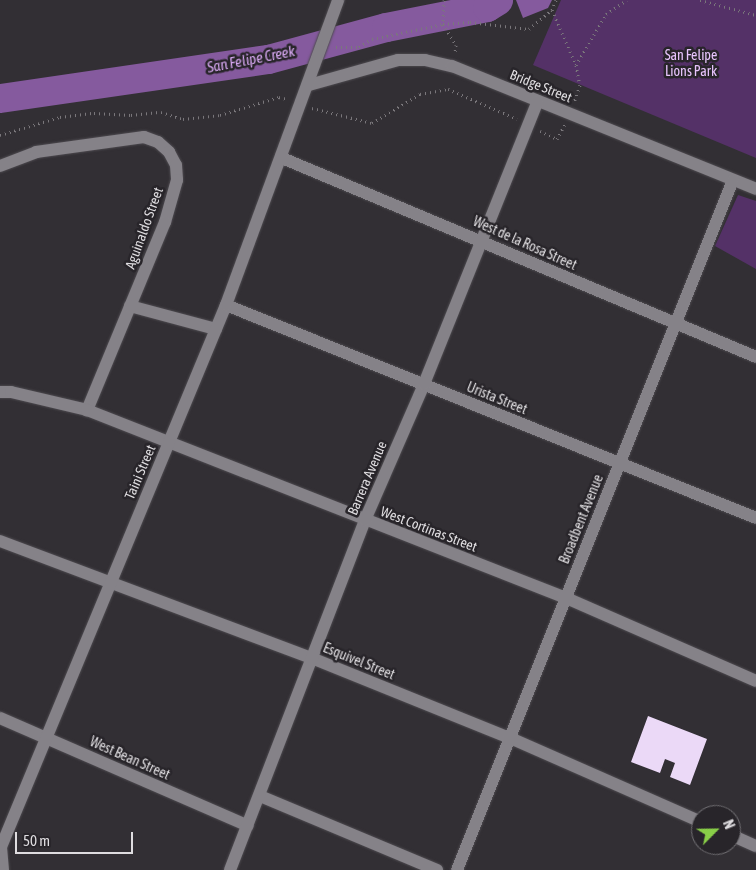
<!DOCTYPE html>
<html>
<head>
<meta charset="utf-8">
<style>
	body { margin:0 }
	#map { position:relative; width:756px; height:870px; overflow:hidden; background:#322f34; font-family:"Asap Condensed",sans-serif }
	div>[style] { position:absolute }
	.green>* { inset:0; background:#543167 }
	.water>* { inset:0; background:#855a9e }
	.river>* { height:29px; margin:-14.5px; padding:0 14.5px; transform-origin:14.5px; border-radius:14.5px; background:#855a9e }
	.building>* { inset:0; background:#ebd9f7 }
	.path>* { height:3px; margin-top:-1.5px; transform-origin:0; background:repeating-linear-gradient(90deg,#7a777b 0 1px,transparent 0 5px) }
	.roads { filter:drop-shadow(0 0 1px #4d4a4f) drop-shadow(0 0 1px #4d4a4f) }
	.minor>* { height:12px; margin:-6px; padding:0 6px; transform-origin:6px; border-radius:6px; background:#858288 }
	.tertiary>* { height:12px; margin:-6px; padding:0 6px; transform-origin:6px; border-radius:6px; background:#858288 }
	span { translate:-50% -50%; white-space:nowrap; text-align:center; line-height:1.15; -webkit-text-stroke:5px #28252a; paint-order:stroke }
	.park-label { font-size:14px; color:#e8c4fd }
	.street-label { font-size:14px; color:#dfdde0 }
	.water-label { font-size:15px; color:#d9a9f4; font-style:italic }
	.north { position:absolute; left:691px; top:805px; width:50px; height:50px; box-sizing:border-box; background:#28252a; border:1px solid #716f73; border-radius:50%; rotate:67deg; font-size:14px; font-weight:700; line-height:20px; text-align:center; color:#dfdde0 }
	.north::after { content:''; display:block; margin:auto; width:18px; height:22px; background:#89cf48; clip-path:polygon(50% 0,100% 100%,50% 72%,0 100%) }
	.scale { position:absolute; left:15px; top:832px; width:118px; height:22px; box-sizing:border-box; border:2px solid #dfdde0; border-top:0; padding-left:6px; font-size:15px; line-height:18px; white-space:nowrap; color:#dfdde0; -webkit-text-stroke:4px #28252a; paint-order:stroke }
</style>
</head>
<body>
<div id="map">
	<div class="green">
		<i style="clip-path:polygon(561px 0,756px 0,756px 158px,533px 65px)"></i>
		<i style="clip-path:polygon(738px 195px,756px 201px,756px 269px,715px 246px)"></i>
	</div>
	<div class="water">
		<i style="clip-path:polygon(516px 0,552px 0,548px 8px,523px 18px)"></i>
	</div>
	<div class="river">
		<i style="left:0;top:98px;width:271px;rotate:-8.3deg"></i>
		<i style="left:268px;top:59px;width:122px;rotate:-15.2deg"></i>
		<i style="left:386px;top:27px;width:103px;rotate:-11.2deg"></i>
		<i style="left:487px;top:7px;width:13px;rotate:-32deg"></i>
	</div>
	<div class="building">
		<i style="clip-path:polygon(648px 716px,707px 739px,690px 785px,670px 777px,675px 763px,665px 759px,660px 773px,631px 762px)"></i>
	</div>
	<div class="path">
		<i style="left:444px;top:0;width:24px;rotate:92deg"></i>
		<i style="left:443px;top:24px;width:25px;rotate:58deg"></i>
		<i style="left:456px;top:45px;width:8px;rotate:97deg"></i>
		<i style="left:556px;top:0;width:11px;rotate:112deg"></i>
		<i style="left:552px;top:10px;width:60px;rotate:66.4deg"></i>
		<i style="left:576px;top:65px;width:20px;rotate:79deg"></i>
		<i style="left:580px;top:85px;width:18px;rotate:109deg"></i>
		<i style="left:700px;top:0;width:58px;rotate:15deg"></i>
		<i style="left:336px;top:47px;width:23px"></i>
		<i style="left:359px;top:47px;width:15px;rotate:-32deg"></i>
		<i style="left:372px;top:39px;width:73px;rotate:-11.9deg"></i>
		<i style="left:443px;top:24px;width:27px;rotate:-4deg"></i>
		<i style="left:470px;top:22px;width:59px;rotate:6.8deg"></i>
		<i style="left:529px;top:29px;width:30px;rotate:-40deg"></i>
		<i style="left:576px;top:65px;width:59px;rotate:-59.5deg"></i>
		<i style="left:606px;top:14px;width:25px;rotate:-34deg"></i>
		<i style="left:312px;top:108px;width:62px;rotate:14deg"></i>
		<i style="left:372px;top:123px;width:56px;rotate:-31.1deg"></i>
		<i style="left:420px;top:94px;width:28px;rotate:-10deg"></i>
		<i style="left:448px;top:89px;width:75px;rotate:23.5deg"></i>
		<i style="left:540px;top:131px;width:19px;rotate:25deg"></i>
		<i style="left:557px;top:139px;width:17px;rotate:-62deg"></i>
		<i style="left:0;top:135px;width:63px;rotate:-16.7deg"></i>
		<i style="left:60px;top:117px;width:34px;rotate:-7deg"></i>
		<i style="left:94px;top:113px;width:37px;rotate:3deg"></i>
		<i style="left:131px;top:115px;width:30px;rotate:-6deg"></i>
		<i style="left:161px;top:112px;width:23px;rotate:18deg"></i>
		<i style="left:183px;top:119px;width:37px;rotate:-6deg"></i>
		<i style="left:220px;top:115px;width:62px;rotate:-17deg"></i>
		<i style="left:279px;top:97px;width:8px;rotate:14deg"></i>
	</div>
	<div class="roads">
		<div class="minor">
			<i style="left:309px;top:85px;width:92px;rotate:-15.7deg"></i>
			<i style="left:398px;top:60px;width:27px"></i>
			<i style="left:425px;top:60px;width:28px;rotate:13deg"></i>
			<i style="left:452px;top:66px;width:328px;rotate:22deg"></i>
			<i style="left:0;top:166px;width:39px;rotate:-21deg"></i>
			<i style="left:36px;top:152px;width:109px;rotate:-7.9deg"></i>
			<i style="left:144px;top:137px;width:15px;rotate:20deg"></i>
			<i style="left:158px;top:142px;width:15px;rotate:42deg"></i>
			<i style="left:169px;top:152px;width:15px;rotate:62deg"></i>
			<i style="left:176px;top:165px;width:15px;rotate:86deg"></i>
			<i style="left:177px;top:180px;width:44px;rotate:105.9deg"></i>
			<i style="left:165px;top:222px;width:204px;rotate:112.5deg"></i>
			<i style="left:226px;top:305px;width:571px;rotate:21.89deg"></i>
			<i style="left:130px;top:306px;width:89px;rotate:15deg"></i>
			<i style="left:0;top:392px;width:11px"></i>
			<i style="left:11px;top:392px;width:78px;rotate:13.3deg"></i>
			<i style="left:87px;top:410px;width:515px;rotate:21.43deg"></i>
			<i style="left:566px;top:598px;width:207px;rotate:23.6deg"></i>
			<i style="left:0;top:541px;width:335px;rotate:20.6deg"></i>
			<i style="left:314px;top:659px;width:211px;rotate:22deg"></i>
			<i style="left:510px;top:738px;width:209px;rotate:23.7deg"></i>
			<i style="left:0;top:718px;width:270px;rotate:23.5deg"></i>
			<i style="left:260px;top:796px;width:192px;rotate:22.7deg"></i>
			<i style="left:731px;top:835px;width:27px;rotate:24deg"></i>
			<i style="left:230px;top:870px;width:375px;rotate:-68.9deg"></i>
			<i style="left:365px;top:520px;width:148px;rotate:-66.5deg"></i>
			<i style="left:424px;top:384px;width:305px;rotate:-68.1deg"></i>
			<i style="left:457px;top:870px;width:743px;rotate:-68.2deg"></i>
		</div>
		<div class="tertiary">
			<i style="left:282px;top:158px;width:514px;rotate:22.77deg"></i>
			<i style="left:3px;top:870px;width:23px;rotate:-95deg"></i>
			<i style="left:1px;top:847px;width:587px;rotate:-67.46deg"></i>
			<i style="left:226px;top:305px;width:325px;rotate:-69.8deg"></i>
		</div>
	</div>
	<div class="park-label">
		<span style="left:691px;top:63px">San Felipe<br>Lions Park</span>
	</div>
	<div class="street-label">
		<span style="left:541px;top:86px;rotate:22deg">Bridge Street</span>
		<span style="left:144px;top:228px;rotate:-70deg">Aguinaldo Street</span>
		<span style="left:525px;top:243px;rotate:24deg">West de la Rosa Street</span>
		<span style="left:497px;top:398px;rotate:22deg">Urista Street</span>
		<span style="left:140px;top:472px;rotate:-67deg">Taini Street</span>
		<span style="left:367px;top:478px;rotate:-67deg">Barrera Avenue</span>
		<span style="left:581px;top:519px;rotate:-68deg">Broadbent Avenue</span>
		<span style="left:429px;top:529px;rotate:21deg">West Cortinas Street</span>
		<span style="left:359px;top:661px;rotate:22deg">Esquivel Street</span>
		<span style="left:130px;top:758px;rotate:24deg">West Bean Street</span>
	</div>
	<div class="water-label">
		<span style="left:251px;top:59px;rotate:-11deg">San Felipe Creek</span>
	</div>
	<div class="north">N</div>
	<div class="scale">50 m</div>
</div>
</body>
</html>
